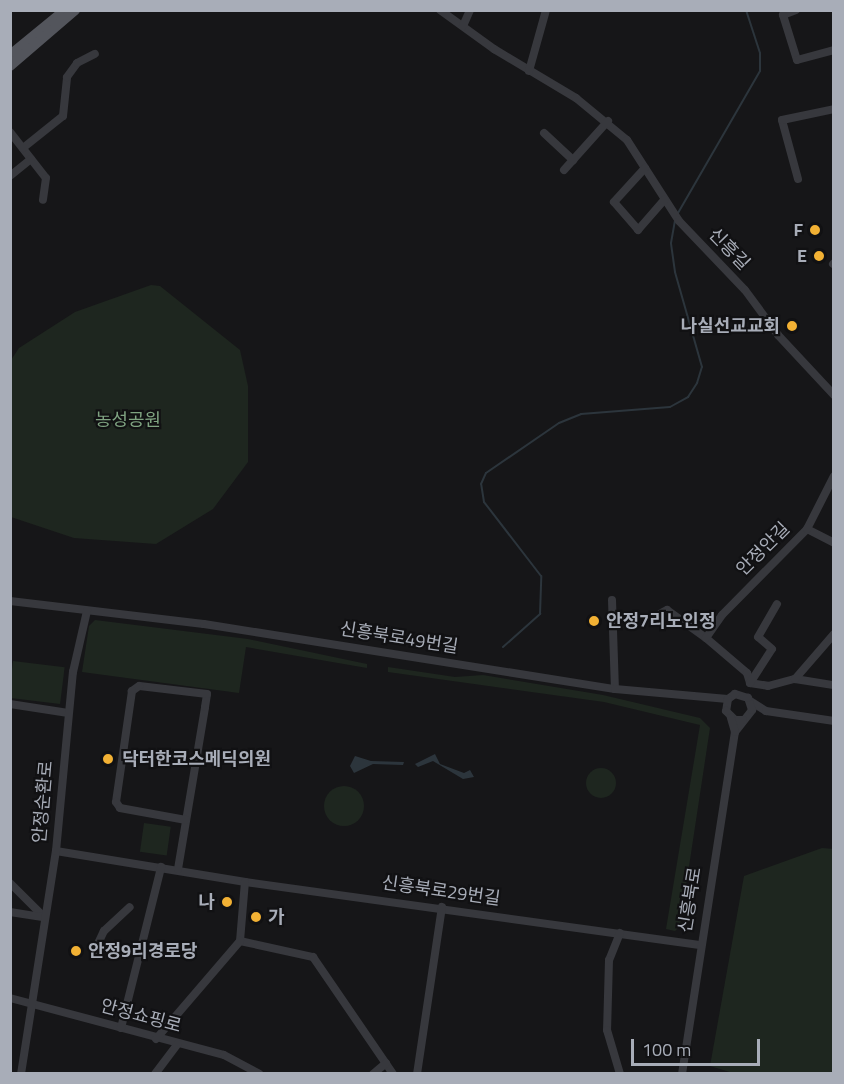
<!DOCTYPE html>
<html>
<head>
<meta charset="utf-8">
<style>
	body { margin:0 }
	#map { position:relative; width:844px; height:1084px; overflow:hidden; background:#161618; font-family:"Titillium Web","Noto Sans KR",sans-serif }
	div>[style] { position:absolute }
	.green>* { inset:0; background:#1e261f; transform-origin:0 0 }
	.round { border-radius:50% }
	.water>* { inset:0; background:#2c353c }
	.stream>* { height:2px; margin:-1px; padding:0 1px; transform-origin:1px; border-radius:1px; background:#2c353c }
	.minor>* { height:8px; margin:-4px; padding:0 4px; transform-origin:4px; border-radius:4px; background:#37383d }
	.major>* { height:10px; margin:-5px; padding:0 5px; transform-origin:5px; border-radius:5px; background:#53555c }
	.dots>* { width:16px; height:16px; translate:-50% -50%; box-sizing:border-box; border:3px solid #111113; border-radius:50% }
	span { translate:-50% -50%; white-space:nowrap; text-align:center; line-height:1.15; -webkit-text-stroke:4.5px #111113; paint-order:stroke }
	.poi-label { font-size:18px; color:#a8adb8; font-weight:700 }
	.right { translate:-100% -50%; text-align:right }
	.left { translate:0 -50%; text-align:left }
	.street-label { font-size:18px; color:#a8adb8 }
	.park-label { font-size:18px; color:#7fa381 }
	.frame { position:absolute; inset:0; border:12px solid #a8adb8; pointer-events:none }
	.scale { position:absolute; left:631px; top:1039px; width:129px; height:27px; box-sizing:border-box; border:3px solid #a8adb8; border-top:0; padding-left:8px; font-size:18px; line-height:21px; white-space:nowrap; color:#a8adb8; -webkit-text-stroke:4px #111113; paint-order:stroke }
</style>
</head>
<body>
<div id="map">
	<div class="green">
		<i style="clip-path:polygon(151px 285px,160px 286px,240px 350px,248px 386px,248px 462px,213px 509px,156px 544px,74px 538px,11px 517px,11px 360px,19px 348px,75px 312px)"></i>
		<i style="clip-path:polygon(95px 620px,248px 639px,367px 664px,367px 668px,246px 647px,239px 693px,82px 672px,89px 626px)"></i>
		<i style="left:13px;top:661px;width:52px;height:37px;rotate:7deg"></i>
		<i style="clip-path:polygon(388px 667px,455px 677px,483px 675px,603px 695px,700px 718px,710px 728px,680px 926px,675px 931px,666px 929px,700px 725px,604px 702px,388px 672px)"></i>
		<i class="round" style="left:586px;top:768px;width:30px;height:30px"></i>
		<i class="round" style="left:324px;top:786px;width:40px;height:40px"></i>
		<i style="left:144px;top:823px;width:27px;height:29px;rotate:8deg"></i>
		<i style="clip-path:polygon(822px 848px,834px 849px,833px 1073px,733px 1073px,710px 1066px,744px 876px)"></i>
	</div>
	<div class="water">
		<i style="clip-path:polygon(435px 754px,440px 764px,464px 773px,470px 770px,474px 777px,463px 779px,433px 761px,418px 767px,415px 764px)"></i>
		<i style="clip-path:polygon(355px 756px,371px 761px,404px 762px,403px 765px,373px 764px,354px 773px,350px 766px)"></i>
	</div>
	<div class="stream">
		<i style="left:678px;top:213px;width:164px;rotate:-60deg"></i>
		<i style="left:760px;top:71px;width:18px;rotate:-90deg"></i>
		<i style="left:760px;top:53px;width:45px;rotate:-108deg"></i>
		<i style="left:503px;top:647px;width:50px;rotate:-41.7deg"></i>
		<i style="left:540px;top:614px;width:38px;rotate:-88deg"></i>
		<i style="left:541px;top:576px;width:93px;rotate:-127.6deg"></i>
		<i style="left:484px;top:502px;width:18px;rotate:-99deg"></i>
		<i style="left:481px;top:484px;width:12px;rotate:-66deg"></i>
		<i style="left:486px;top:473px;width:88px;rotate:-34.4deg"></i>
		<i style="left:559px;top:423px;width:24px;rotate:-22deg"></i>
		<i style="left:581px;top:414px;width:89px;rotate:-4.5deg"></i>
		<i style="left:670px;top:407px;width:21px;rotate:-29deg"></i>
		<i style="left:688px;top:397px;width:17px;rotate:-57deg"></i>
		<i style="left:697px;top:383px;width:17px;rotate:-73deg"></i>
		<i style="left:702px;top:367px;width:99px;rotate:-105.9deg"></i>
		<i style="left:675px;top:272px;width:29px;rotate:-98deg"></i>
		<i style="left:671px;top:243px;width:22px;rotate:-80deg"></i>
	</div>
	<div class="minor">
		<i style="left:440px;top:10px;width:67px;rotate:35.8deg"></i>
		<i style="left:494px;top:49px;width:96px;rotate:30.9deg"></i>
		<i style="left:576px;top:98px;width:66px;rotate:39.5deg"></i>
		<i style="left:627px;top:140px;width:96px;rotate:57.3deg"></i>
		<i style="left:679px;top:221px;width:95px;rotate:46.3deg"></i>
		<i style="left:745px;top:290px;width:56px;rotate:53.7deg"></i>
		<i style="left:778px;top:335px;width:82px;rotate:47deg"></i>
		<i style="left:796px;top:10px;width:14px;rotate:159deg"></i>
		<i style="left:783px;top:15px;width:47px;rotate:72.7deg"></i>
		<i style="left:797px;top:60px;width:38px;rotate:-15deg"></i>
		<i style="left:463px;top:26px;width:17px;rotate:-66deg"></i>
		<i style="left:529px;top:71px;width:63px;rotate:-74.4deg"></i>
		<i style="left:10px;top:132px;width:58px;rotate:52deg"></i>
		<i style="left:46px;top:178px;width:22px;rotate:98deg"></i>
		<i style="left:544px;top:133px;width:40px;rotate:43deg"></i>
		<i style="left:23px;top:148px;width:51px;rotate:-38.7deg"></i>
		<i style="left:63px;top:116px;width:39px;rotate:-84deg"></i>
		<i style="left:67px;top:77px;width:17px;rotate:-54deg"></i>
		<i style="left:77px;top:63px;width:20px;rotate:-27deg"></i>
		<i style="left:645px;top:168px;width:46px;rotate:132.4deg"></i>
		<i style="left:614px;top:202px;width:37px;rotate:49deg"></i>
		<i style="left:638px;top:230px;width:40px;rotate:-49deg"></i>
		<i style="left:564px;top:170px;width:66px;rotate:-48.1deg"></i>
		<i style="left:10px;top:176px;width:27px;rotate:-39deg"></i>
		<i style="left:798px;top:179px;width:61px;rotate:-105.2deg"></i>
		<i style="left:782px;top:120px;width:53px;rotate:-11.9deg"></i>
		<i style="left:833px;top:264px;width:1px;rotate:-45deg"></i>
		<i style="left:807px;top:529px;width:30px;rotate:27deg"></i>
		<i style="left:612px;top:600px;width:89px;rotate:88.1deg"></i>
		<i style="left:10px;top:601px;width:195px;rotate:6.8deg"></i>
		<i style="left:204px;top:624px;width:416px;rotate:9deg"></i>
		<i style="left:615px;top:689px;width:113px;rotate:5.1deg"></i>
		<i style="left:661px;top:613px;width:7px;rotate:-27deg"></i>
		<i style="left:667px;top:610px;width:48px;rotate:35.7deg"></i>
		<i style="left:706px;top:638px;width:54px;rotate:40.5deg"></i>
		<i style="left:747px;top:673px;width:10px;rotate:73deg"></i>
		<i style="left:750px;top:683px;width:18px;rotate:9deg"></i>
		<i style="left:768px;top:686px;width:28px;rotate:-15deg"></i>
		<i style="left:795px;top:679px;width:39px;rotate:9deg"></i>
		<i style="left:706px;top:638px;width:28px;rotate:-55deg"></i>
		<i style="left:722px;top:615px;width:121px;rotate:-45.3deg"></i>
		<i style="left:807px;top:529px;width:59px;rotate:-63deg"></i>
		<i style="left:795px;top:679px;width:60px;rotate:-49.1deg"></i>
		<i style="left:750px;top:683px;width:40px;rotate:-57.1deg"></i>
		<i style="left:772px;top:649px;width:18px;rotate:-139deg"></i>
		<i style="left:758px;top:637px;width:38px;rotate:-60deg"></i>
		<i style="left:750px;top:701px;width:19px;rotate:32deg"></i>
		<i style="left:766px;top:711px;width:69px;rotate:8.4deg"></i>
		<i style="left:10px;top:704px;width:59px;rotate:8.8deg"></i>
		<i style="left:735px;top:732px;width:28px;rotate:-52deg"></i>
		<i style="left:752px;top:710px;width:13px;rotate:-108deg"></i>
		<i style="left:748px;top:698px;width:14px;rotate:-163deg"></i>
		<i style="left:735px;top:694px;width:9px;rotate:144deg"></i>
		<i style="left:728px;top:699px;width:12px;rotate:99deg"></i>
		<i style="left:726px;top:711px;width:13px;rotate:45deg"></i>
		<i style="left:735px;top:720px;width:8px"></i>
		<i style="left:56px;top:851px;width:192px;rotate:9.3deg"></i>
		<i style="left:245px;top:882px;width:459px;rotate:7.9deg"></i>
		<i style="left:178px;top:869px;width:164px;rotate:-80.5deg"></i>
		<i style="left:205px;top:707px;width:13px;rotate:-81deg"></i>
		<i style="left:207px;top:694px;width:68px;rotate:-173.3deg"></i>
		<i style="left:139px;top:686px;width:9px;rotate:144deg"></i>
		<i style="left:132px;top:691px;width:112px;rotate:98.2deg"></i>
		<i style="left:116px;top:802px;width:7px;rotate:56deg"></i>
		<i style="left:120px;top:808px;width:67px;rotate:10.3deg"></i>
		<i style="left:10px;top:883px;width:48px;rotate:45deg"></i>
		<i style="left:10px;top:912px;width:33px;rotate:9deg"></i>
		<i style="left:620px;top:933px;width:29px;rotate:112deg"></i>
		<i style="left:609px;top:960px;width:70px;rotate:91.6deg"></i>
		<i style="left:607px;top:1030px;width:46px;rotate:73.5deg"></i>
		<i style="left:240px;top:941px;width:75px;rotate:12.4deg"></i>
		<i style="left:313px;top:957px;width:142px;rotate:55.6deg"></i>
		<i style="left:240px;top:941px;width:59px;rotate:-85.2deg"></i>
		<i style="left:95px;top:950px;width:21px;rotate:-65deg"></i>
		<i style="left:104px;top:931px;width:35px;rotate:-43deg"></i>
		<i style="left:10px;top:998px;width:221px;rotate:14.9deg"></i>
		<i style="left:224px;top:1055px;width:40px;rotate:28deg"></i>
		<i style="left:121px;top:1028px;width:166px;rotate:-76deg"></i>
		<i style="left:156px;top:1039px;width:129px;rotate:-49.4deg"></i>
		<i style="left:21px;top:1074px;width:226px;rotate:-81.1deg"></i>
		<i style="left:56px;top:851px;width:180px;rotate:-84.6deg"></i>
		<i style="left:73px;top:672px;width:63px;rotate:-77.1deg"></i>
		<i style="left:155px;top:1074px;width:38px;rotate:-53deg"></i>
		<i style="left:373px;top:1074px;width:17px;rotate:-40deg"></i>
		<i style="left:417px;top:1074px;width:169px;rotate:-81.5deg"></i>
		<i style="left:682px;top:1074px;width:346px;rotate:-81.2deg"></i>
		<i style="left:735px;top:732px;width:15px;rotate:-106deg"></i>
	</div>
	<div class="major">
		<i style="left:10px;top:55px;width:71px;rotate:-39.3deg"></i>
		<i style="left:10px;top:66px;width:86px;rotate:-40.7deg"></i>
	</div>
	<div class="dots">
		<i style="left:815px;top:230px;background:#f2b134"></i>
		<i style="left:819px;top:256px;background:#f2b134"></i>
		<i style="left:792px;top:326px;background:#f2b134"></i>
		<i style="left:594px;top:621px;background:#f2b134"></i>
		<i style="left:108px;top:759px;background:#f2b134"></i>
		<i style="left:227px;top:902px;background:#f2b134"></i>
		<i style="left:256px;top:917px;background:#f2b134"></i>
		<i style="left:76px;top:951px;background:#f2b134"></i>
	</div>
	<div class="poi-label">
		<span class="right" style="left:803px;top:230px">F</span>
		<span class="right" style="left:807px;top:256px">E</span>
		<span class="right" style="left:780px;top:326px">나실선교교회</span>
		<span class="left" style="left:606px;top:621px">안정7리노인정</span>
		<span class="left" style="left:122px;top:759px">닥터한코스메딕의원</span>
		<span class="right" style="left:215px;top:902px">나</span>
		<span class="left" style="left:268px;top:917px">가</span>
		<span class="left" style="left:88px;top:951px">안정9리경로당</span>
	</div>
	<div class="street-label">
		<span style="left:729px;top:249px;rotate:46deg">신흥길</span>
		<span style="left:763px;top:549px;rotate:-45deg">안정안길</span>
		<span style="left:399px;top:638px;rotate:9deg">신흥북로49번길</span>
		<span style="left:43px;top:802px;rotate:-85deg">안정순환로</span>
		<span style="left:441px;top:891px;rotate:8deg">신흥북로29번길</span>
		<span style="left:690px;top:900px;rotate:-81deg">신흥북로</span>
		<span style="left:141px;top:1016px;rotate:15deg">안정쇼핑로</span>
	</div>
	<div class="park-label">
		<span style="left:128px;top:420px">농성공원</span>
	</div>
	<div class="frame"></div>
	<div class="scale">100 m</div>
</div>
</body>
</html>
